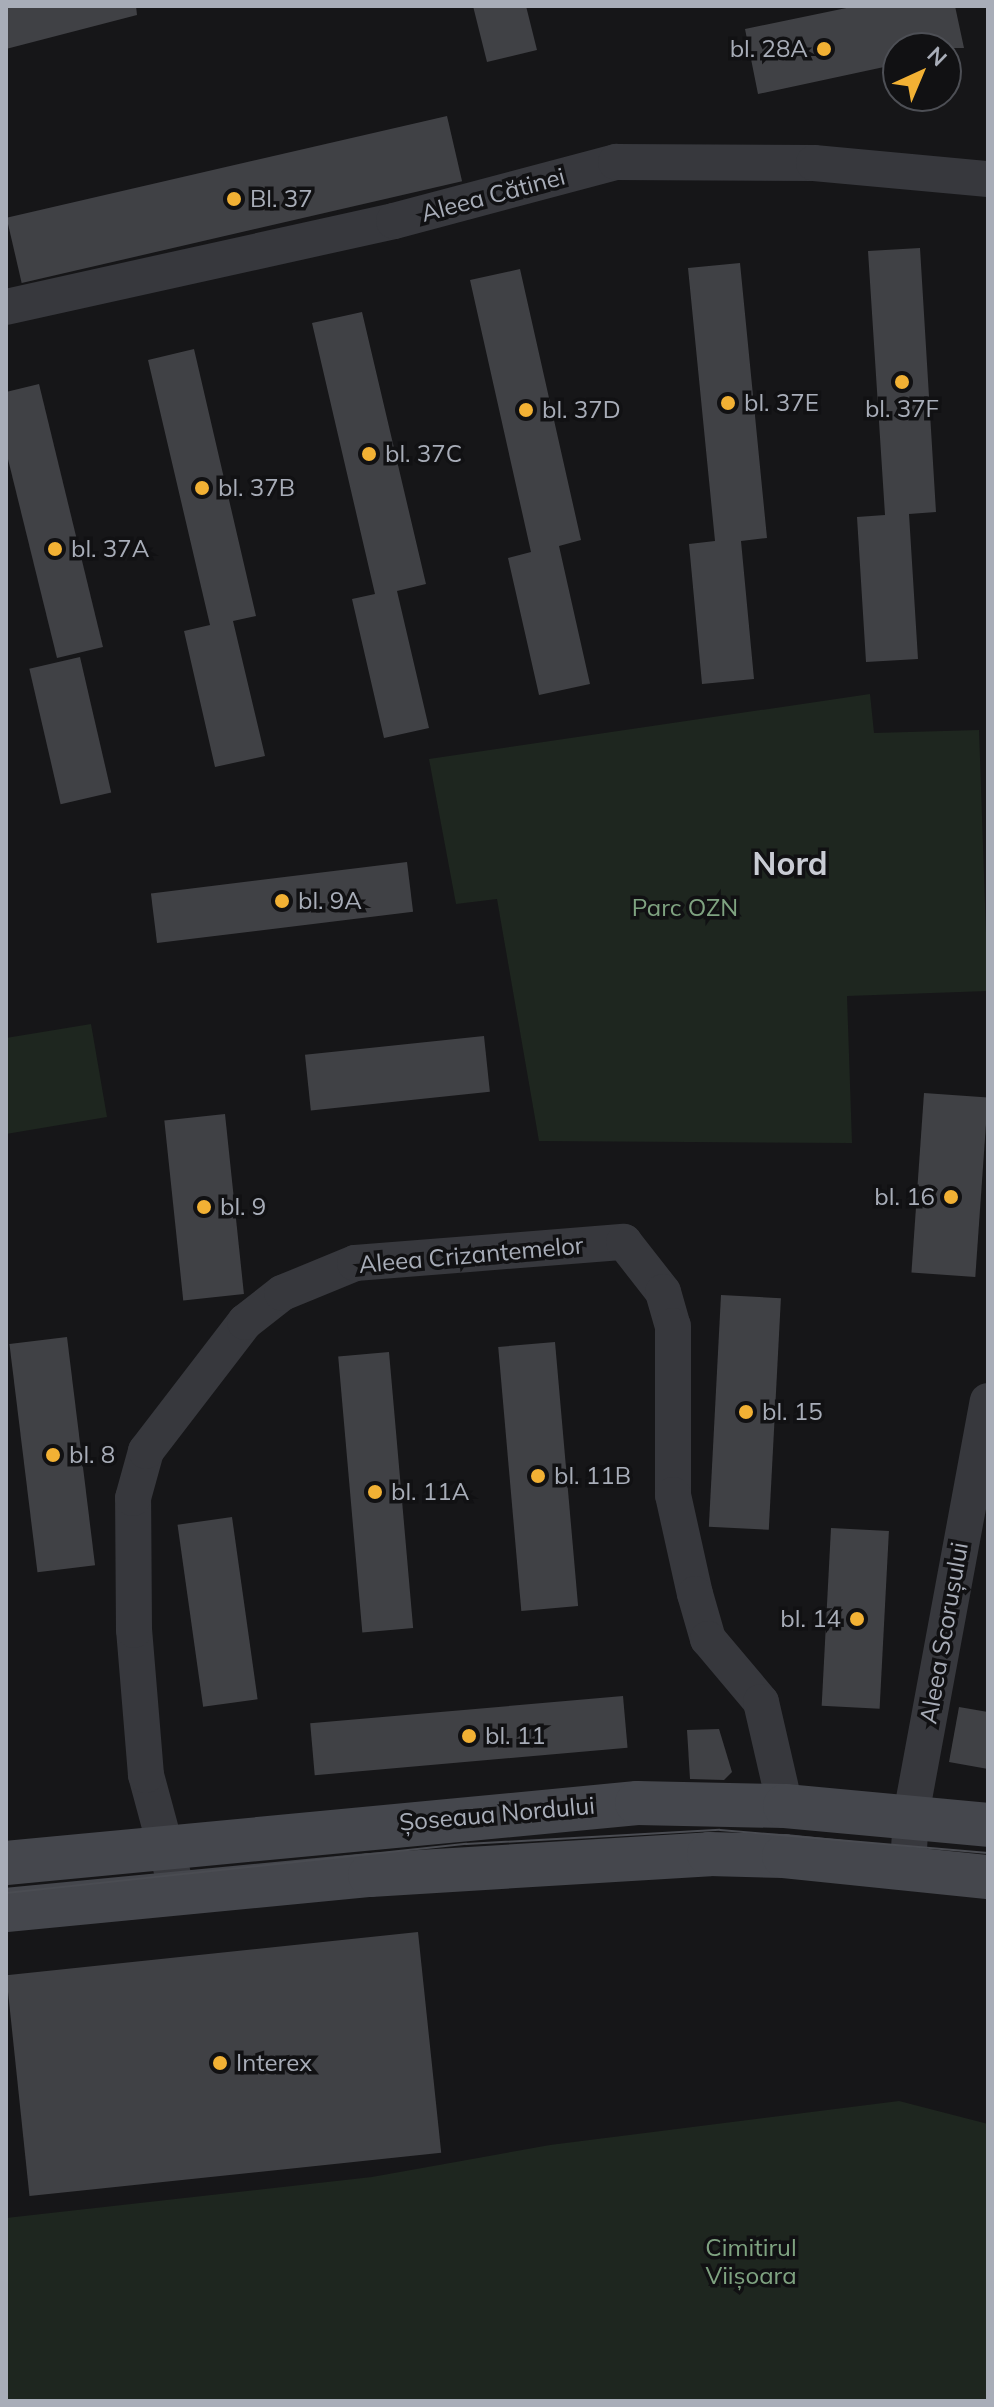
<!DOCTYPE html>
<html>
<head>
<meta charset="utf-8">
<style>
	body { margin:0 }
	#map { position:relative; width:994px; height:2407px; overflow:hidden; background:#161618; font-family:Mulish,sans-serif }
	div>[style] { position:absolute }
	.green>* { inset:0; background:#1e261f }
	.building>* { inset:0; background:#404145; transform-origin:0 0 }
	.minor>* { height:36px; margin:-18px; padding:0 18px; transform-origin:18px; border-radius:18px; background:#37383d }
	.secondary>* { height:44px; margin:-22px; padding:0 22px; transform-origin:22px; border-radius:22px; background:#45474d }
	.tram>* { height:2px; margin:-1px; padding:0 1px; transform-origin:1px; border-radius:1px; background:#4a4c52 }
	.dots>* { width:22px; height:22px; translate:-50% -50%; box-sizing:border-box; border:4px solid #111113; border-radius:50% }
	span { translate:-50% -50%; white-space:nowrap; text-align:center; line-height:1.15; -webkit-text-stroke:7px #111113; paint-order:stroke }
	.poi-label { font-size:24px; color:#a8adb8 }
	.right { translate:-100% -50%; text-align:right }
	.left { translate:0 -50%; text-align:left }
	.street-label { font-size:24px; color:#a8adb8 }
	.park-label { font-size:24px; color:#7fa381 }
	.district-label { font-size:32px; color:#c9ccd4; font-weight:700 }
	.frame { position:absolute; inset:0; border:8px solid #a8adb8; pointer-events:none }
	.north { position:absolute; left:882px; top:32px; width:80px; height:80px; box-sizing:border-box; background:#111113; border:2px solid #4d4f55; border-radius:50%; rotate:44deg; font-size:22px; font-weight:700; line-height:32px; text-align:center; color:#a8adb8 }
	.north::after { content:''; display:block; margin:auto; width:28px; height:36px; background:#f2b134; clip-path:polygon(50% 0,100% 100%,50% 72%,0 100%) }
</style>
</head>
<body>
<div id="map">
	<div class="green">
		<i style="clip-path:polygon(870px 694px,874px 733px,979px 730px,988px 991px,847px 996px,852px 1143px,539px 1141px,497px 899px,456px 904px,429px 759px)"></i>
		<i style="clip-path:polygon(91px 1024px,107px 1117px,6px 1134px,6px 1038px)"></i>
		<i style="clip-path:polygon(899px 2101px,988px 2124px,988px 2401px,6px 2401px,6px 2218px,372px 2177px,550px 2145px)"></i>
	</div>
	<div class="building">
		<i style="clip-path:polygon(6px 6px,136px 6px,137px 15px,6px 49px)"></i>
		<i style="clip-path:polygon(473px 6px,526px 6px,537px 50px,487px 62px)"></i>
		<i style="clip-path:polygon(856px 6px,955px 6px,964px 48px,898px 48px,898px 64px,758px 94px,745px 29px)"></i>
		<i style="left:447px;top:116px;width:67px;height:452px;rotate:77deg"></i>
		<i style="clip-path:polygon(920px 248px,936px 512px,909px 514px,918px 659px,866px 662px,857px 517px,885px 515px,868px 251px)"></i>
		<i style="clip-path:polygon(740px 263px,767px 538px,741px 541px,754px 679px,702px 684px,689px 544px,715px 541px,688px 268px)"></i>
		<i style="clip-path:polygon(520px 269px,581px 540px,559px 546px,590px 684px,539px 695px,508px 558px,531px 552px,470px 280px)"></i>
		<i style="clip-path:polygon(362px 312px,426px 584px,397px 591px,429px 728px,384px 738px,352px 599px,375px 594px,312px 323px)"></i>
		<i style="clip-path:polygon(194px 349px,256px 616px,233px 621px,265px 756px,215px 767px,184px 631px,210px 625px,148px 360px)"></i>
		<i style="clip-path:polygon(39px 384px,103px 647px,57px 658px,6px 451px,6px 392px)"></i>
		<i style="left:80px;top:657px;width:139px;height:52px;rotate:77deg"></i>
		<i style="left:407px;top:862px;width:50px;height:258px;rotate:83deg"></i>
		<i style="left:484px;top:1036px;width:56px;height:180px;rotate:84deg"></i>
		<i style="left:924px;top:1093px;width:64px;height:180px;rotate:4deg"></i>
		<i style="left:225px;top:1114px;width:181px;height:61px;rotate:84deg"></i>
		<i style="left:721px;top:1295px;width:60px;height:232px;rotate:3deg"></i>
		<i style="left:67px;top:1337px;width:230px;height:58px;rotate:83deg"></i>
		<i style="left:555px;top:1342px;width:265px;height:57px;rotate:85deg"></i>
		<i style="left:389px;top:1352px;width:277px;height:51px;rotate:85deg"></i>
		<i style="left:232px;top:1517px;width:184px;height:55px;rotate:82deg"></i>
		<i style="left:831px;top:1528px;width:58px;height:178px;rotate:3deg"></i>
		<i style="left:623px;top:1696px;width:52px;height:314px;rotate:85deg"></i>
		<i style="clip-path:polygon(959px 1707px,988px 1712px,988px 1769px,949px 1762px)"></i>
		<i style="clip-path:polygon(719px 1729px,732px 1772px,724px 1780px,690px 1779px,687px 1730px)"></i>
		<i style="left:418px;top:1932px;width:222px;height:414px;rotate:84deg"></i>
	</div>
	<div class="minor">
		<i style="left:6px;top:307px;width:397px;rotate:-12.5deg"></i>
		<i style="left:394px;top:221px;width:230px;rotate:-14.9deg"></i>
		<i style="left:616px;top:162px;width:198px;rotate:0.3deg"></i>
		<i style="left:814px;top:163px;width:175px;rotate:5.3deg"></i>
		<i style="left:908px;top:1866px;width:51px;rotate:-86.6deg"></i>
		<i style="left:911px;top:1815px;width:421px;rotate:-79.5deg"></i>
		<i style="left:173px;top:1875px;width:104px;rotate:-105.1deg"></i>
		<i style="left:146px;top:1775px;width:145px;rotate:-94.7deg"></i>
		<i style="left:134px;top:1630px;width:132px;rotate:-90.4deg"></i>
		<i style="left:133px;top:1498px;width:49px;rotate:-74.5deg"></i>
		<i style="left:146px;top:1451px;width:163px;rotate:-52.5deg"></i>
		<i style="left:245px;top:1322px;width:47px;rotate:-38.1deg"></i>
		<i style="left:282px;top:1293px;width:79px;rotate:-22.3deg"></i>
		<i style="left:355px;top:1263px;width:270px;rotate:-4.5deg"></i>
		<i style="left:624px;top:1242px;width:63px;rotate:52deg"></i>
		<i style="left:663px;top:1292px;width:35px;rotate:74deg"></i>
		<i style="left:673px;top:1326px;width:169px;rotate:90deg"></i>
		<i style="left:673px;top:1495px;width:101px;rotate:77.5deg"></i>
		<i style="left:695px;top:1594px;width:47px;rotate:73.9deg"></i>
		<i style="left:708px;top:1639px;width:82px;rotate:49.9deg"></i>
		<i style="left:761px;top:1702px;width:107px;rotate:77deg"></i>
	</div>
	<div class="secondary">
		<i style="left:6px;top:1863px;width:634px;rotate:-5.43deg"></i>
		<i style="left:637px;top:1803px;width:148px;rotate:1.2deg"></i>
		<i style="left:785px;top:1806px;width:204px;rotate:5.3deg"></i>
		<i style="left:6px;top:1910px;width:366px;rotate:-5.5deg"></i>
		<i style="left:370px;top:1875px;width:340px;rotate:-3.5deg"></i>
		<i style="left:709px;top:1854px;width:75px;rotate:1.5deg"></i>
		<i style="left:784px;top:1856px;width:205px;rotate:5.9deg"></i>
	</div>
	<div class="tram">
		<i style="left:6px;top:1893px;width:463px;rotate:-6.1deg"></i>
		<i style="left:466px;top:1844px;width:254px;rotate:-3.2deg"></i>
		<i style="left:720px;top:1830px;width:269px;rotate:4.9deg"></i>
	</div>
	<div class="dots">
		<i style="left:824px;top:49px;background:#f2b134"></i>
		<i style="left:234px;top:199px;background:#f2b134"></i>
		<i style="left:902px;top:382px;background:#f2b134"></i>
		<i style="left:728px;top:403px;background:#f2b134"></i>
		<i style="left:526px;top:410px;background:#f2b134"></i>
		<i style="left:369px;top:454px;background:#f2b134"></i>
		<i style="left:202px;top:488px;background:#f2b134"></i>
		<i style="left:55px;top:549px;background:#f2b134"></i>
		<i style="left:282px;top:901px;background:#f2b134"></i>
		<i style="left:951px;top:1197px;background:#f2b134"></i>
		<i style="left:204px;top:1207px;background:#f2b134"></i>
		<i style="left:746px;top:1412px;background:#f2b134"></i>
		<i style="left:53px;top:1455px;background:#f2b134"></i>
		<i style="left:538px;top:1476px;background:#f2b134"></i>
		<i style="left:375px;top:1492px;background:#f2b134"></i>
		<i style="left:857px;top:1619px;background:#f2b134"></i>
		<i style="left:469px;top:1736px;background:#f2b134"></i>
		<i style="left:220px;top:2063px;background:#f2b134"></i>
	</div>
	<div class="poi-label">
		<span class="right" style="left:808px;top:49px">bl. 28A</span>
		<span class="left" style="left:250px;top:199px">Bl. 37</span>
		<span class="left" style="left:744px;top:403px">bl. 37E</span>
		<span style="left:902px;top:409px">bl. 37F</span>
		<span class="left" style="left:542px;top:410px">bl. 37D</span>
		<span class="left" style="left:385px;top:454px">bl. 37C</span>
		<span class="left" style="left:218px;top:488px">bl. 37B</span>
		<span class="left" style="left:71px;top:549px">bl. 37A</span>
		<span class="left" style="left:298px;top:901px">bl. 9A</span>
		<span class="right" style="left:935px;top:1197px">bl. 16</span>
		<span class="left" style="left:220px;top:1207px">bl. 9</span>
		<span class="left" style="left:762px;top:1412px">bl. 15</span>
		<span class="left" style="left:69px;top:1455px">bl. 8</span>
		<span class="left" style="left:554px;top:1476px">bl. 11B</span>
		<span class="left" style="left:391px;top:1492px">bl. 11A</span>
		<span class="right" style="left:841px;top:1619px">bl. 14</span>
		<span class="left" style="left:485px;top:1736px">bl. 11</span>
		<span class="left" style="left:236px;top:2063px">Interex</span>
	</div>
	<div class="street-label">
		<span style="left:493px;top:195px;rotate:-15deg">Aleea Cătinei</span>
		<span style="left:471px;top:1255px;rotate:-5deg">Aleea Crizantemelor</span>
		<span style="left:944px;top:1633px;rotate:-80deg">Aleea Scorușului</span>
		<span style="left:497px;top:1814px;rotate:-5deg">Șoseaua Nordului</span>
	</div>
	<div class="park-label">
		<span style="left:685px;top:908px">Parc OZN</span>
		<span style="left:751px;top:2262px">Cimitirul<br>Viișoara</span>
	</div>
	<div class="district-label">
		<span style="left:790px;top:863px">Nord</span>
	</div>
	<div class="frame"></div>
	<div class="north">N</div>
</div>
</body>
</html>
